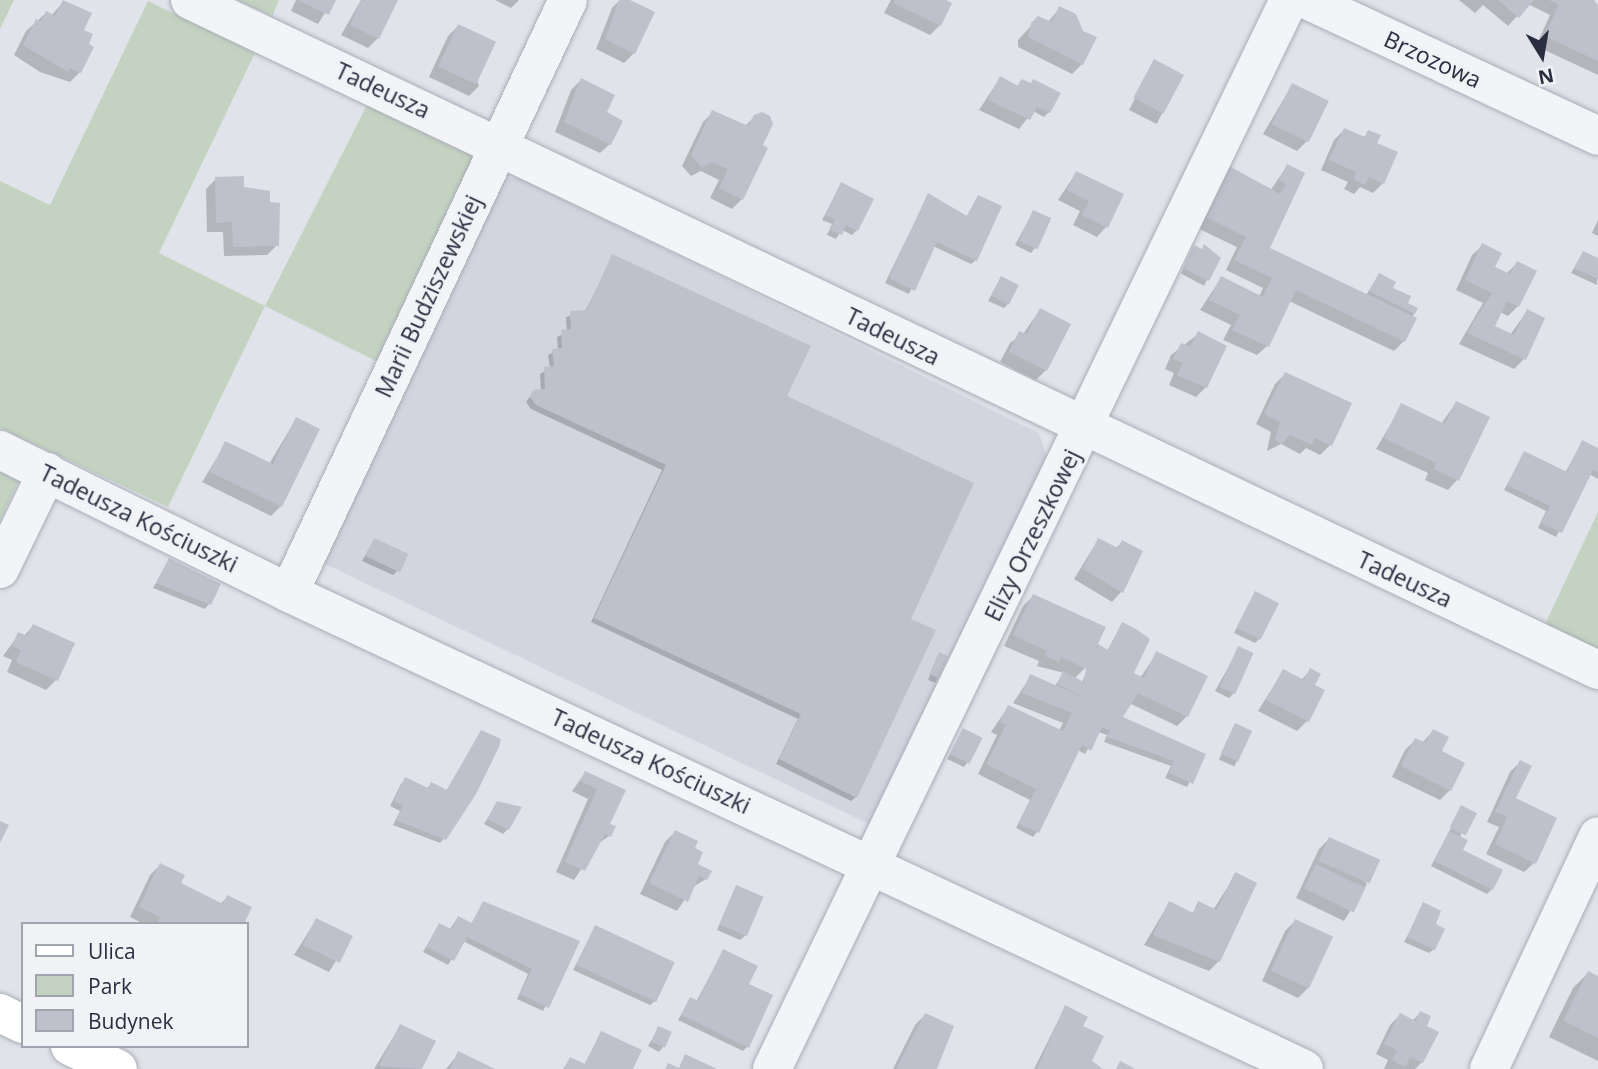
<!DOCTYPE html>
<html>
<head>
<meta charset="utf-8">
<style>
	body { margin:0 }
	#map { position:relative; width:1598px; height:1069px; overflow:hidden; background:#e0e3e9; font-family:"Open Sans",sans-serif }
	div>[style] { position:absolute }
	.built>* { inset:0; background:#d2d5de }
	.green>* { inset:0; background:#c4d3c1 }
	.shadow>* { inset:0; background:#0003; transform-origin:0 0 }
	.building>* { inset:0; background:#bec1cc; transform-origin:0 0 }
	.roads { filter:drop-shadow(0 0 2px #a9adb6) drop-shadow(0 0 2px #a9adb6) }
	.minor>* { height:38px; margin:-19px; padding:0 19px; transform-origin:19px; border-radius:19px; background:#f3f4f7 }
	.major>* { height:38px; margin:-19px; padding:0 19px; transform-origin:19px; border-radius:19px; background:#fff }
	span { translate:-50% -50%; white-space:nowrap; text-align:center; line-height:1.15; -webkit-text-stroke:6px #f0f2f6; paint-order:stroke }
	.street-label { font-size:23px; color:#292f40 }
	.legend { position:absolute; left:21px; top:922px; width:228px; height:126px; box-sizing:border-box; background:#f0f2f6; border:2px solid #a0a4ad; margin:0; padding:9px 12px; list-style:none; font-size:21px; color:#292f40 }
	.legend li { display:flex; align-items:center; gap:14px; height:35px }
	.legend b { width:35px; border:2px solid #a0a4ad }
	.north { position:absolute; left:1507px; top:21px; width:70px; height:70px; -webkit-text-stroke:5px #f0f2f6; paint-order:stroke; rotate:169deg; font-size:19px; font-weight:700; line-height:28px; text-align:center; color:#292f40 }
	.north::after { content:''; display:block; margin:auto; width:24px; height:32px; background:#292f40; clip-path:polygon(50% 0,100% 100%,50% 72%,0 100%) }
</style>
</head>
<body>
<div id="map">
	<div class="built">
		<i style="clip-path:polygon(518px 177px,1039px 433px,1047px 457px,869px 824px,323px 563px,503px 179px)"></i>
	</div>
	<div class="green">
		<i style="clip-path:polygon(0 0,14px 0,0 29px)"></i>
		<i style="clip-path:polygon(238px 0,279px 0,272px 16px)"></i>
		<i style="clip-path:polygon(148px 1px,255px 53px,159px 253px,265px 306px,368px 103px,476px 153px,376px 361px,265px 306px,168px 507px,0 428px,0 181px,50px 205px)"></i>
		<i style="clip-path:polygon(0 467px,21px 476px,0 521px)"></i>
		<i style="clip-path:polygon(1598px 512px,1598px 650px,1545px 624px)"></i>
	</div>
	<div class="shadow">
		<i style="clip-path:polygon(296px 0,333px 0,318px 24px,291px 11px)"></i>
		<i style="clip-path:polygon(361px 0,396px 0,378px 38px,368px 48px,341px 35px)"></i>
		<i style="clip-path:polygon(495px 0,519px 0,511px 8px)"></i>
		<i style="clip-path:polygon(620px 0,626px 0,634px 53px,624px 63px,596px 49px,612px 8px)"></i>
		<i style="clip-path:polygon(891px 0,942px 0,940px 25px,930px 35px,884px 13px)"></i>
		<i style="clip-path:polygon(1459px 0,1591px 0,1598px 8px,1598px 75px,1536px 46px,1550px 15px,1528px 4px,1508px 26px,1483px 5px,1475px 13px)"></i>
		<i style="clip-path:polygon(64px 1px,82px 31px,80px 72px,70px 82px,40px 72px,14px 55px,26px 31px,46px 13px,51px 16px)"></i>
		<i style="clip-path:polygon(1059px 9px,1082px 64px,1072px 74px,1018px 47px,1018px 40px,1038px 18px,1048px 22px)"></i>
		<i style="clip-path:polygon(458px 26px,479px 86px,469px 96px,429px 77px,448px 36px)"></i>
		<i style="left:1154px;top:61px;width:31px;height:55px;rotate:27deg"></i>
		<i style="clip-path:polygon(1000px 78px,1016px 87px,1022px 81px,1049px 112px,1044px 117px,1033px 111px,1019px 129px,979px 110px)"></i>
		<i style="clip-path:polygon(581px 80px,604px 113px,610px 144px,600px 153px,555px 132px,571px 90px)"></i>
		<i style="clip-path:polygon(1292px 85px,1307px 141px,1297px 151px,1263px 134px)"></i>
		<i style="clip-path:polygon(713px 112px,744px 127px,754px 117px,742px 199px,732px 209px,710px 198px,719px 180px,701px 171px,691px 176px,682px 166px,703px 122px)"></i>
		<i style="clip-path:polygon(1344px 130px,1363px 138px,1369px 132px,1375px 144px,1383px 183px,1373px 193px,1360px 187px,1354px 194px,1344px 189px,1348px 182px,1321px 170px,1334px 140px)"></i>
		<i style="clip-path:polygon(1287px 166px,1303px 174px,1268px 249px,1366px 295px,1379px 275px,1414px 313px,1404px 341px,1394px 351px,1289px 301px,1267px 346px,1257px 355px,1223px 340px,1231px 325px,1200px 310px,1221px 278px,1259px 297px,1263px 288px,1226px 270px,1237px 247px,1195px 227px,1219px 178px,1270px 191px)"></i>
		<i style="clip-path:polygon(1076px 173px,1106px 227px,1097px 237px,1073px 225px,1080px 211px,1058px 200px)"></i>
		<i style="clip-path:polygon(216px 179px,269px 204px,277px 245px,267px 255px,224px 256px,223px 232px,207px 232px,206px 189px)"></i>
		<i style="clip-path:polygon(841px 185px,857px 230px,852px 235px,842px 230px,836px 239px,827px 235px,832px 224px,822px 220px)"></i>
		<i style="clip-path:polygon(928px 195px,966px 217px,978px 197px,976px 260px,971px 264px,933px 246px,909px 294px,885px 283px)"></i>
		<i style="clip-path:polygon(1033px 212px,1035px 248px,1031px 253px,1015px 245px)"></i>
		<i style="clip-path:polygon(1598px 220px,1598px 236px,1592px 233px)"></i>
		<i style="clip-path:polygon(1482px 246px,1492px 268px,1507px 273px,1517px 263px,1518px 306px,1508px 316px,1500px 312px,1492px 327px,1510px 335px,1527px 311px,1524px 359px,1514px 369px,1459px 344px,1483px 303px,1456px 290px,1472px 255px)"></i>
		<i style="left:1195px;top:247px;width:26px;height:30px;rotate:28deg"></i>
		<i style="clip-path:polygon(1583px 253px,1598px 260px,1597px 285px,1571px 273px)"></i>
		<i style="clip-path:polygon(613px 256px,785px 397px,856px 797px,851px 801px,776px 764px,798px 719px,591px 622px,662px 470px,531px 409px,526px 402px,534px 391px,541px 391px,540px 374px,550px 368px,548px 355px,558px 350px,557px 337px,567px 332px,566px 317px,585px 312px)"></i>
		<i style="clip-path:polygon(1001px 278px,1009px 303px,1004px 308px,988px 301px)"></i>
		<i style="clip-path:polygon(1040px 310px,1046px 370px,1036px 380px,1000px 362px,1010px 343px,1023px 334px)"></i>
		<i style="clip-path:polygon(1198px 334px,1206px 387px,1196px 397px,1169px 385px,1174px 373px,1165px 369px,1171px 355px)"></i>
		<i style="clip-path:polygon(1285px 374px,1330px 445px,1320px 455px,1306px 448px,1300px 454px,1281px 444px,1267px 451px,1271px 432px,1256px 424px,1275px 384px)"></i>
		<i style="clip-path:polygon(1456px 403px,1487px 418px,1457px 480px,1448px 490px,1425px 480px,1428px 473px,1376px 449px,1402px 405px,1441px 424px)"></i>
		<i style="clip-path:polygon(296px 419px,281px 506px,271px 516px,202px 482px,226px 443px,269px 464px)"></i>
		<i style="clip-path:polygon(1582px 442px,1598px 450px,1598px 479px,1589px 474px,1556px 537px,1538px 528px,1546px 511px,1504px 490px,1525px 453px,1565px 473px)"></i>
		<i style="clip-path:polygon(374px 540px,397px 571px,393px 575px,362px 561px)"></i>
		<i style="clip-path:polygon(1098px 540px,1116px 548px,1122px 542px,1121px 592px,1112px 602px,1074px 579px)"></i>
		<i style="clip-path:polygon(169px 560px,209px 604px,205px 609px,153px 588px)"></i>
		<i style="clip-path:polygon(1255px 593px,1260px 638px,1255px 643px,1234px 633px)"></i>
		<i style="clip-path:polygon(evenodd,1033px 596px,1107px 651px,1122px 624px,1132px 673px,1140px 678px,1157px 653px,1187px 716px,1177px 726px,1129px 703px,1121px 718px,1204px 754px,1187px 787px,1165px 778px,1171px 766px,1104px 742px,1107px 735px,1098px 732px,1085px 754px,1078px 750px,1037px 832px,1033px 837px,1016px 828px,1030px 800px,978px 774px,997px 735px,991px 732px,1008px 707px,1059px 731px,1063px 723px,1013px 703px,1031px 676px,1054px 687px,1064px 673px,1037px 666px,1039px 661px,1004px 646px,1023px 606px,1033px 596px,1089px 664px,1082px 683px,1074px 679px,1089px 664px)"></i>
		<i style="clip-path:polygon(33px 626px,56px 680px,46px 690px,7px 672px,12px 660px,3px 656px,19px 634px,24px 636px)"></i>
		<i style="clip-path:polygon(1239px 648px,1233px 694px,1229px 698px,1215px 691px)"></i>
		<i style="left:939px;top:654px;width:8px;height:28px;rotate:23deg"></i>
		<i style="clip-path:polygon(1283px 671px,1301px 680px,1310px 671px,1307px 721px,1297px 731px,1258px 711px)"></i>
		<i style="left:1235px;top:725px;width:17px;height:38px;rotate:25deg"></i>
		<i style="clip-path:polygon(964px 730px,968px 762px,964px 767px,947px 759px)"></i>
		<i style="clip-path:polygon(1433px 731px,1450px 790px,1440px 800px,1392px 777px,1405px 750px,1415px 740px,1422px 743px)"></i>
		<i style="clip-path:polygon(481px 732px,444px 838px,440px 843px,393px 825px,400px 811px,390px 806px,401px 784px,406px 780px,426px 789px,431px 784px,446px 791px)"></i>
		<i style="clip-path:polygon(1520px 762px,1514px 799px,1534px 863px,1524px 872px,1486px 854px,1499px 827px,1487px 822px,1510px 772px)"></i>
		<i style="clip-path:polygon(585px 773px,624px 791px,608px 825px,609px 836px,598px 844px,574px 880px,556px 872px,588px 799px,572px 791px)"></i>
		<i style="clip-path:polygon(498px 803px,508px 829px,503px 834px,484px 824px)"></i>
		<i style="clip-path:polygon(1462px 807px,1460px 851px,1492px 889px,1487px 894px,1431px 866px)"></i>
		<i style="clip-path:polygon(675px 832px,706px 879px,693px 887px,677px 911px,640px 894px,665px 842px)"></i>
		<i style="clip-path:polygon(1329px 839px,1367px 884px,1344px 921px,1296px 898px,1319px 849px)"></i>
		<i style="clip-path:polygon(160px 865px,178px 884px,220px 904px,228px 897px,242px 924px,144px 924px,130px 917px,150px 875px)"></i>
		<i style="clip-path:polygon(1236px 874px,1219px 961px,1209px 971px,1144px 945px,1169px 903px,1191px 914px,1201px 904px,1213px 910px)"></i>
		<i style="clip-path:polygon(736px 887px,745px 936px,740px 940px,717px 930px)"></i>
		<i style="clip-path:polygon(483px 903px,578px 942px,543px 1011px,517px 999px,528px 974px,463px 941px,448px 965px,423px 952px,439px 925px,449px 930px,458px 918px,471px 924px)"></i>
		<i style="clip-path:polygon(1424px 905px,1434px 925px,1434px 949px,1429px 953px,1404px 942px)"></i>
		<i style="clip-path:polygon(316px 920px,351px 937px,329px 972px,294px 955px)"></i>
		<i style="clip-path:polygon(1295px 921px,1308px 988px,1298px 998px,1262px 981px,1285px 931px)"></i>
		<i style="clip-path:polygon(595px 927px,655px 1001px,650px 1005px,573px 970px)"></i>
		<i style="clip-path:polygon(723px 951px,747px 985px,747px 1047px,743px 1051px,678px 1020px,690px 999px,696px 1002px)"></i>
		<i style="clip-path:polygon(1588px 973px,1598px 978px,1598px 1061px,1549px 1037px,1573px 988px)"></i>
		<i style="clip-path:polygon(1065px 1007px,1080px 1027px,1090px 1062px,1101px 1069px,1034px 1069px)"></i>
		<i style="clip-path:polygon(1420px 1013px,1424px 1027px,1422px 1062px,1415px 1069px,1384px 1069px,1388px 1060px,1376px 1054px,1390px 1025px,1400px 1015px,1412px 1021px)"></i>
		<i style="clip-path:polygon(925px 1015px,937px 1069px,893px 1069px,915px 1025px)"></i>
		<i style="clip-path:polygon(400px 1026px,434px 1041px,420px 1069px,374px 1069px)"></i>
		<i style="clip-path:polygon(659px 1028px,663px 1047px,659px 1052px,648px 1046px)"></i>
		<i style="clip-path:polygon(601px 1033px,631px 1069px,563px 1069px,570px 1059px,584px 1065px)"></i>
		<i style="clip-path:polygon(459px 1053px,491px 1069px,446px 1069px)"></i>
	</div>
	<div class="building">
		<i style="clip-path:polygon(63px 0,92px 13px,84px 30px,93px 34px,89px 44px,94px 47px,81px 73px,70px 68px,68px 72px,23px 45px,36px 19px,41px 21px,46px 11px,55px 16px)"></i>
		<i style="clip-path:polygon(297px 0,336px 0,329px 15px)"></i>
		<i style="clip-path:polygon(366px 0,398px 0,379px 39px,350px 25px,361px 1px)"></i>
		<i style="clip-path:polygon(619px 0,630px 0,655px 12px,635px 54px,605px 39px)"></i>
		<i style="clip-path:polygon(895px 0,946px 0,952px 3px,941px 26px,893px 3px)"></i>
		<i style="clip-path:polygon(1498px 0,1534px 0,1519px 18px)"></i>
		<i style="clip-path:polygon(1549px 0,1594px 0,1598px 5px,1598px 61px,1544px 36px,1559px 5px)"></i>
		<i style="clip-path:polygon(1059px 6px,1076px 14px,1083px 31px,1097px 37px,1083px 65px,1028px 37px,1031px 23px,1038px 16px,1052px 22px)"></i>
		<i style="left:458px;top:24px;width:42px;height:47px;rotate:25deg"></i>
		<i style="left:1154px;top:59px;width:34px;height:44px;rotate:28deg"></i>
		<i style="clip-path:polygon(1000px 76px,1018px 86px,1021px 79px,1031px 83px,1033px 79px,1061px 93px,1050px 113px,1037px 107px,1030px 120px,988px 100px)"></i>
		<i style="clip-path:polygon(581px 78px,615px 95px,607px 112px,623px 121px,611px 145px,564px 122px)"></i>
		<i style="left:1292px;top:83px;width:41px;height:46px;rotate:26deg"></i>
		<i style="clip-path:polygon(712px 110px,748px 126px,754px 115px,762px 112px,770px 116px,773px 124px,763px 145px,768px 148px,743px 200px,719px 188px,728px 169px,712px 162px,702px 168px,691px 155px)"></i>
		<i style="clip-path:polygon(1344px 128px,1365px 137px,1368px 130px,1381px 135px,1377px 143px,1398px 152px,1384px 184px,1369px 177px,1365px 185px,1353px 179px,1356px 172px,1329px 160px)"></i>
		<i style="clip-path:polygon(1287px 164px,1305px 173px,1270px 248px,1417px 318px,1405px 342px,1296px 290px,1269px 347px,1232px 330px,1240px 315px,1209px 300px,1221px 276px,1263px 297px,1272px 278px,1234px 260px,1246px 237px,1204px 216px,1229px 166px,1280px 194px,1286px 184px,1279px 180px)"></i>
		<i style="clip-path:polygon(1076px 171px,1124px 194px,1108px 228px,1082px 215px,1089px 201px,1067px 190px)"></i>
		<i style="clip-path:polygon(244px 176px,244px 187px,270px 191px,270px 202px,280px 203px,279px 246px,233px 247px,232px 222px,216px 223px,215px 177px)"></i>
		<i style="clip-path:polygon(841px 182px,874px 199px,858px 231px,846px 225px,842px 235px,830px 230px,835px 219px,825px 215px)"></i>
		<i style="clip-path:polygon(928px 193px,967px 216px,978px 195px,1002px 206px,977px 261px,937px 242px,915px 291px,889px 278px)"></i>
		<i style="left:1033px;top:210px;width:20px;height:34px;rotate:24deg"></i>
		<i style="clip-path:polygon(1482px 243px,1502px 253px,1495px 267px,1510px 274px,1517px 261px,1537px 271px,1519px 307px,1507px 301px,1495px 326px,1514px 335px,1527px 309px,1545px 318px,1526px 360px,1467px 333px,1492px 293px,1465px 280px)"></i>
		<i style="clip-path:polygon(1204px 244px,1221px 258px,1209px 281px,1183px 268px,1194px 245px,1202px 249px)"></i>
		<i style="clip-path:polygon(1583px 251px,1598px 258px,1598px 279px,1574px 268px)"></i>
		<i style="clip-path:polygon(612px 254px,811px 346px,787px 396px,974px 483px,911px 619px,936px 630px,857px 798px,779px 759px,801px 714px,594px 618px,666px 465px,536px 405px,530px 397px,533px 390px,545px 389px,544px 367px,554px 366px,552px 349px,562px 348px,561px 330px,571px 329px,570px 311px,587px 310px)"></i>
		<i style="clip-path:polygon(1379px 273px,1396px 282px,1393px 288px,1411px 296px,1408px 303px,1418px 308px,1415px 314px,1369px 291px)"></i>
		<i style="left:1001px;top:276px;width:20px;height:22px;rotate:27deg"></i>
		<i style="clip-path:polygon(1040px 308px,1071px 324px,1047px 371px,1009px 352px,1019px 331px,1027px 334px)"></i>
		<i style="clip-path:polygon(1198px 331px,1227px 346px,1207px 388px,1177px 375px,1183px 363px,1173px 359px,1181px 343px,1190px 347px)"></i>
		<i style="clip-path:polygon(1285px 372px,1352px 403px,1332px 446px,1315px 438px,1312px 445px,1290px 435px,1282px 444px,1275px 440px,1280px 422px,1264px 414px)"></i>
		<i style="clip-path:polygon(1456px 401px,1490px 417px,1459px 481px,1434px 469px,1436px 463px,1384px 438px,1401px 403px,1445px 424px)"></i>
		<i style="clip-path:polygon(296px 417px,320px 429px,282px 507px,210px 472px,225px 441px,273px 464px)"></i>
		<i style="clip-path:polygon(1582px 440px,1598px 448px,1598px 472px,1593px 470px,1562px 533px,1541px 523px,1550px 506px,1507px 485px,1524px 451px,1567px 472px)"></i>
		<i style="left:374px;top:538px;width:38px;height:20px;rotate:25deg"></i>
		<i style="clip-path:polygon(1098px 538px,1118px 548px,1122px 540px,1143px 551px,1123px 593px,1083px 569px)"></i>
		<i style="clip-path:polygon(169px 558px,221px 584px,211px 605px,156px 583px)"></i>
		<i style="left:1255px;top:591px;width:27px;height:41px;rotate:27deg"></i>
		<i style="clip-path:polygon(1033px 594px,1106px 627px,1098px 644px,1108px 650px,1122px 622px,1136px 629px,1150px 639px,1134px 673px,1144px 678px,1156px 651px,1208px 676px,1188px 717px,1138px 693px,1123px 717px,1206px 754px,1193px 784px,1169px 773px,1174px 761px,1107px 737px,1110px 731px,1102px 727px,1091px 751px,1082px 745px,1039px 833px,1019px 824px,1036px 789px,986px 764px,1006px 725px,1000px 722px,1008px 705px,1063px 731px,1072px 713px,1022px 693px,1030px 674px,1087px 699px,1057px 684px,1063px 671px,1084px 682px,1086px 669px,1061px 657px,1059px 662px,1045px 656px,1047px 651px,1013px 635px)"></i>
		<i style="clip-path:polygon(33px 624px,75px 643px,58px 681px,16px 662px,21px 650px,12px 646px,18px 632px,27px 636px)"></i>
		<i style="left:1238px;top:646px;width:17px;height:45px;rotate:24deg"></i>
		<i style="left:939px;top:652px;width:10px;height:24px;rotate:24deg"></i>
		<i style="clip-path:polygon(1310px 668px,1321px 674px,1315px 685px,1325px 690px,1309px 722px,1266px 700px,1283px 669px,1304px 680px)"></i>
		<i style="left:1235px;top:723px;width:19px;height:34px;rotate:25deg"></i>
		<i style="left:963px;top:728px;width:22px;height:29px;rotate:27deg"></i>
		<i style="clip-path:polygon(1433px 729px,1449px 737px,1442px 751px,1465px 763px,1451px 791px,1401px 766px,1415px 738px,1426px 743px)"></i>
		<i style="clip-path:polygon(481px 730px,501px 739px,499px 747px,476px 794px,446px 840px,396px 820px,403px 806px,394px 801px,405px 777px,428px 788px,431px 782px,447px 790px)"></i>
		<i style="clip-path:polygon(1520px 760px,1532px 766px,1516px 798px,1557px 818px,1536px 864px,1495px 844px,1507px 817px,1495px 812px)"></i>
		<i style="clip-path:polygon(585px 771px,626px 790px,610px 824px,616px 826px,611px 837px,605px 834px,585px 871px,565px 862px,597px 789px,580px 781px)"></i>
		<i style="clip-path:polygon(497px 801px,522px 807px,509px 830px,487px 819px)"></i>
		<i style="left:1461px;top:805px;width:18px;height:25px;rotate:27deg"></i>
		<i style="clip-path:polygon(0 821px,9px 825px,0 843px)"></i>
		<i style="clip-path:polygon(675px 830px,698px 841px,695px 848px,703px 852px,698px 864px,712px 871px,707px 880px,699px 876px,688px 902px,649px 883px)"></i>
		<i style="clip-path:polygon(1449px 831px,1468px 840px,1463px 850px,1503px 870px,1493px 890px,1434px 861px)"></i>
		<i style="left:1329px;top:837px;width:56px;height:26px;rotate:24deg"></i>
		<i style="clip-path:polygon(160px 863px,185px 875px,181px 883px,223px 904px,227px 895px,252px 907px,244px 924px,157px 924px,160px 917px,139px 907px)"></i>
		<i style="left:1316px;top:864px;width:55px;height:27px;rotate:26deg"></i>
		<i style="clip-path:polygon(1235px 872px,1257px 883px,1220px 962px,1153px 935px,1169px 901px,1193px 913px,1198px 901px,1217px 910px)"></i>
		<i style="left:736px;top:885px;width:30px;height:43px;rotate:23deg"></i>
		<i style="clip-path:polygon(483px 901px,580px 941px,549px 1008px,520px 994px,532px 969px,467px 937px,454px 961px,426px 947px,439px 923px,451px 929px,458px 916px,472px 923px)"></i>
		<i style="clip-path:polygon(1423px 902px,1441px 911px,1436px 924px,1445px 929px,1435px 950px,1407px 937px)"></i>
		<i style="left:316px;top:918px;width:41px;height:30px;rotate:26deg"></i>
		<i style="left:1295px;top:919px;width:42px;height:57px;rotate:25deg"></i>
		<i style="left:595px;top:925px;width:88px;height:44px;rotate:25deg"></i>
		<i style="clip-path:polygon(723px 949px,758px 966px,749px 984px,773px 995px,749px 1048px,681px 1015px,690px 997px,698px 1001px)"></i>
		<i style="clip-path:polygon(1588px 971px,1598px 976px,1598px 1038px,1563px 1021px)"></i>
		<i style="clip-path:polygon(1065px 1005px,1088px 1017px,1083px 1026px,1104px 1036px,1092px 1061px,1103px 1069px,1037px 1069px)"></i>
		<i style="clip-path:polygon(1420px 1011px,1431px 1016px,1427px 1026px,1439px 1032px,1423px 1063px,1410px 1057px,1405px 1067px,1392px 1060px,1397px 1050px,1384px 1044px,1400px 1013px,1416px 1021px)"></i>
		<i style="clip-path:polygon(925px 1013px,954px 1026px,937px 1069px,896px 1069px)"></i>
		<i style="clip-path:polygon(400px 1024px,436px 1041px,422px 1069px,379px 1066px)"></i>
		<i style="left:658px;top:1026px;width:15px;height:17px;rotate:23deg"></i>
		<i style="clip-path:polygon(601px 1031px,642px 1050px,633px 1069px,564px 1069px,570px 1057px,585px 1064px)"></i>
		<i style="clip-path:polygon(458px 1051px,495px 1069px,450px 1069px)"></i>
		<i style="clip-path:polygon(685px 1054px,717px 1069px,665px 1069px,668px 1063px,679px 1068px)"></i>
		<i style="clip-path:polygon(1120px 1061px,1130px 1066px,1135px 1069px,1116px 1069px)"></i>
	</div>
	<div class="roads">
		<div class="minor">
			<i style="left:190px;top:0;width:1559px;rotate:25.45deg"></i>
			<i style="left:1307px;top:0;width:321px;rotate:25deg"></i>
			<i style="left:0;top:450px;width:322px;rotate:26.3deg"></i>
			<i style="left:289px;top:593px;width:1121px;rotate:25.12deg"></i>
			<i style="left:0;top:569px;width:108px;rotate:-64.1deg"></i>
			<i style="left:289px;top:593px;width:655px;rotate:-64.8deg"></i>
			<i style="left:772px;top:1069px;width:1187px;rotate:-64.19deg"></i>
			<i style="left:1489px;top:1069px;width:257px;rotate:-64.9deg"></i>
		</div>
		<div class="major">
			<i style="left:0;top:1013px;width:25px;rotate:26deg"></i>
			<i style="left:70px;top:1046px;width:53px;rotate:25.6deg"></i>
		</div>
	</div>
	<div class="street-label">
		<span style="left:1433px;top:59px;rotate:25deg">Brzozowa</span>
		<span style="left:383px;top:90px;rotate:25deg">Tadeusza</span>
		<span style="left:428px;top:296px;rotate:-65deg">Marii Budziszewskiej</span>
		<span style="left:893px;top:336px;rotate:26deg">Tadeusza</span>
		<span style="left:139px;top:518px;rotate:26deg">Tadeusza Kościuszki</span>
		<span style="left:1032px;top:535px;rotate:-64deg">Elizy Orzeszkowej</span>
		<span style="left:1405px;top:579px;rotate:25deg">Tadeusza</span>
		<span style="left:651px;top:761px;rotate:25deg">Tadeusza Kościuszki</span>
	</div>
	<ul class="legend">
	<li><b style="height:9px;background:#fff"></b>Ulica</li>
	<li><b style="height:19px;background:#c4d3c1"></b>Park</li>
	<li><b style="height:19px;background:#bec1cc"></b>Budynek</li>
	</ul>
	<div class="north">N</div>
</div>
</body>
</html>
